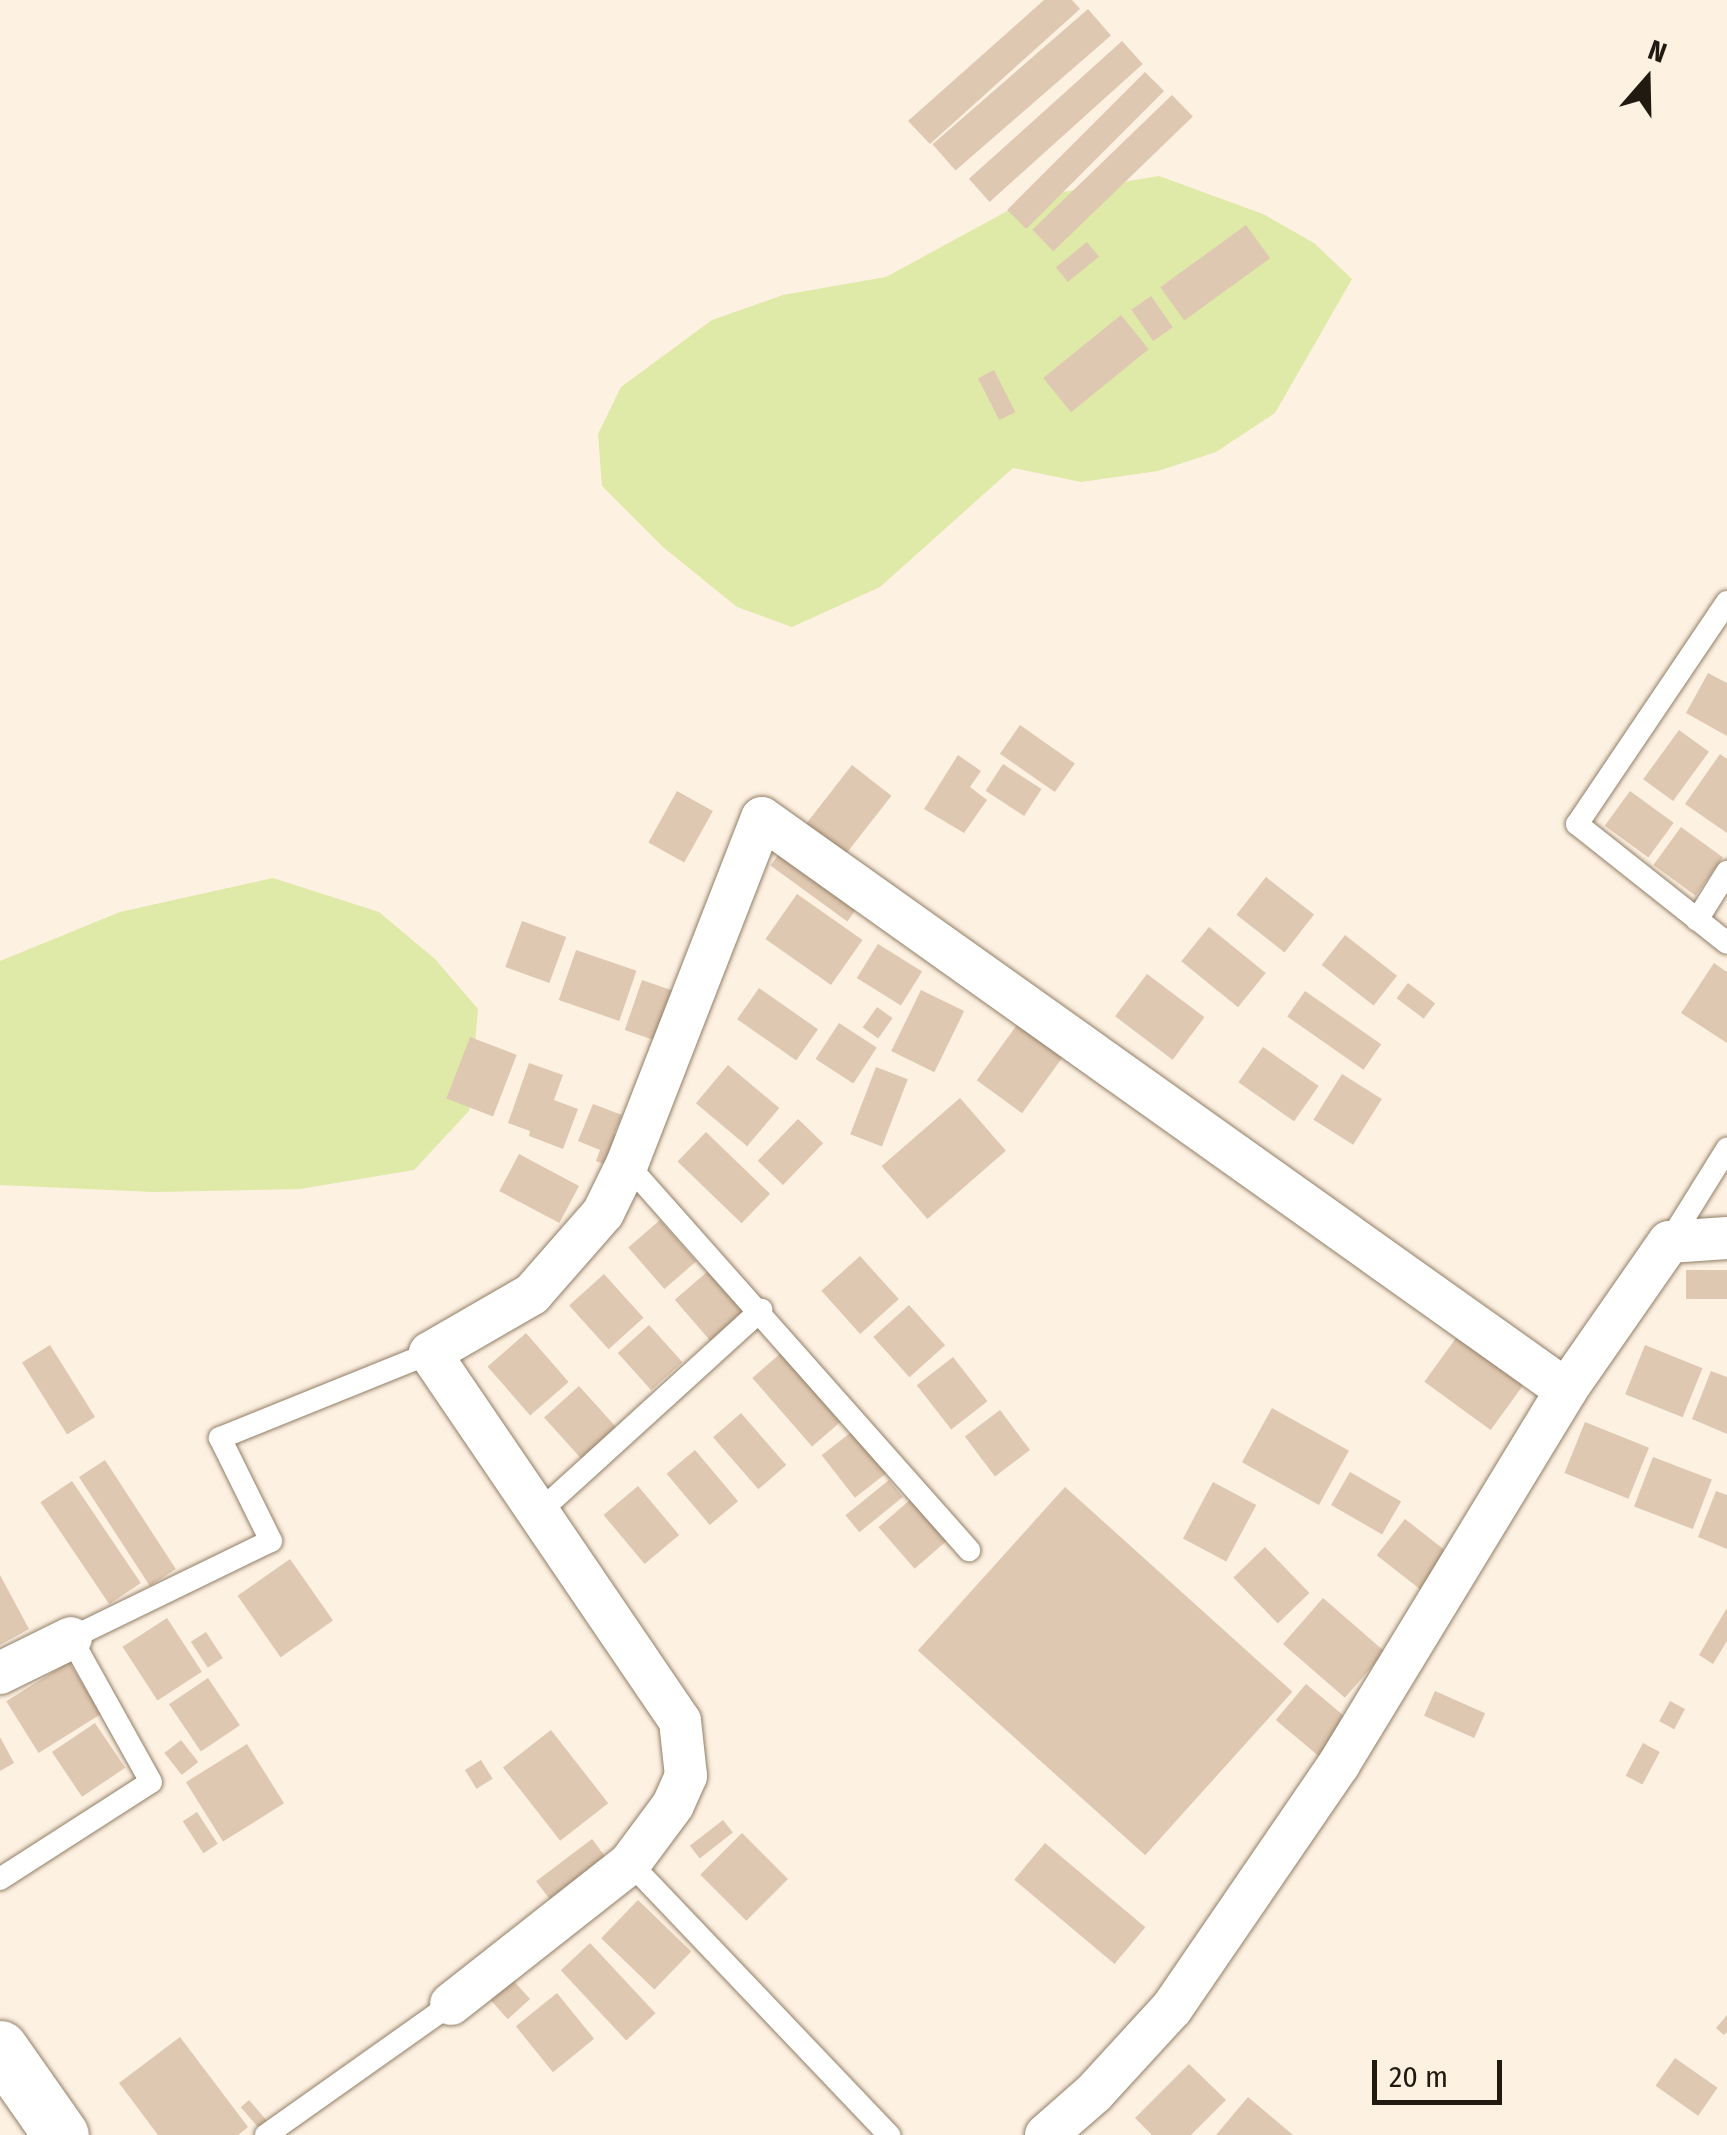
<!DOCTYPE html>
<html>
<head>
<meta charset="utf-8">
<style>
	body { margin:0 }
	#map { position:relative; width:1727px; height:2135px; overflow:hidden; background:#fdf1e1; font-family:"Fira Sans Condensed",sans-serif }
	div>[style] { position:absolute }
	.green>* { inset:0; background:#dfe9a8 }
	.building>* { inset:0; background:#dfc8b1; transform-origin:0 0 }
	.roads { filter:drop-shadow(0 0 2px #917e67) drop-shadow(0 0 2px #917e67) }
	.lane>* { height:22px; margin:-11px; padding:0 11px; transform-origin:11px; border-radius:11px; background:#fff }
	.street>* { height:42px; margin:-21px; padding:0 21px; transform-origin:21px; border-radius:21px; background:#fff }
	.secondary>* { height:55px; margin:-27.5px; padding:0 27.5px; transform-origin:27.5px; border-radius:27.5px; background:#fff }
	span { translate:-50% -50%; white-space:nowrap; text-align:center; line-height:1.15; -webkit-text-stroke:9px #fdf1e1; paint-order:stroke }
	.north { position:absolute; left:1597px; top:30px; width:100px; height:100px; -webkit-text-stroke:8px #fdf1e1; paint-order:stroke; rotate:20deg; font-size:28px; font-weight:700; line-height:40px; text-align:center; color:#211a11 }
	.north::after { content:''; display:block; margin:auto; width:35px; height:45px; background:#211a11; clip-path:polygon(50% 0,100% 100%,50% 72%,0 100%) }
	.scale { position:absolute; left:1372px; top:2060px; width:130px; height:45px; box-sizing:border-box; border:5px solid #211a11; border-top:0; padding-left:12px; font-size:30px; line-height:35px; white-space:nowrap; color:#211a11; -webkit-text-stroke:8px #fdf1e1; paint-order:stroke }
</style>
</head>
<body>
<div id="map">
	<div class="green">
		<i style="clip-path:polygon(1159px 176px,1263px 214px,1314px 243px,1352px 279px,1275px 413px,1216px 452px,1158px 471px,1081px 482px,1013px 468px,880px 587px,792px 627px,737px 607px,663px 547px,602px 486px,598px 434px,621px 387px,712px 320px,783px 295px,886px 277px,1033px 197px)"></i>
		<i style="clip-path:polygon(273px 878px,379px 912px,435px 959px,478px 1009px,469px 1111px,414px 1170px,300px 1189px,153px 1192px,0 1185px,0 961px,120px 912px)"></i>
	</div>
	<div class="building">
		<i style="clip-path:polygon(1044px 0,1072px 0,1080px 9px,930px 144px,908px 121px)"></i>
		<i style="left:1088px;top:9px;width:35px;height:206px;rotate:49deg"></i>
		<i style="left:1122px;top:41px;width:31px;height:206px;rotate:48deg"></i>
		<i style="left:1145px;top:72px;width:27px;height:195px;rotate:45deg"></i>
		<i style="left:1172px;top:95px;width:30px;height:194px;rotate:46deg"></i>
		<i style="left:1246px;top:225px;width:41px;height:106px;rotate:54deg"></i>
		<i style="left:1087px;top:242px;width:19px;height:40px;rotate:51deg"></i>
		<i style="left:1151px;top:296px;width:38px;height:24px;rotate:55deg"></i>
		<i style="left:1121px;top:315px;width:44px;height:100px;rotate:51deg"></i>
		<i style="left:994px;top:370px;width:47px;height:18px;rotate:63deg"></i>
		<i style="clip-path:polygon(1708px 673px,1727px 683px,1727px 736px,1686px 713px)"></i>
		<i style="left:1020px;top:725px;width:67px;height:35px;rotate:35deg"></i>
		<i style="left:1679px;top:730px;width:37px;height:61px;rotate:36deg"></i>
		<i style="clip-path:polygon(1720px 754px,1727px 759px,1727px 833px,1685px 804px)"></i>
		<i style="clip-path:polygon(958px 755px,981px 771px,970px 787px,987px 800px,964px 833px,924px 809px)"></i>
		<i style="left:1003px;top:764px;width:46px;height:32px;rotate:33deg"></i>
		<i style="left:852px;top:765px;width:50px;height:78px;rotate:38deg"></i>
		<i style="left:677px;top:791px;width:41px;height:59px;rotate:29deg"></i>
		<i style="left:1630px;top:791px;width:54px;height:43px;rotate:36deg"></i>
		<i style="left:1681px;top:827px;width:52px;height:47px;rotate:36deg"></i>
		<i style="left:784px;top:847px;width:95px;height:23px;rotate:36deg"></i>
		<i style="left:1266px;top:877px;width:61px;height:48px;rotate:38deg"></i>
		<i style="left:797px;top:894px;width:80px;height:55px;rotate:35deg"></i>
		<i style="left:522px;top:921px;width:47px;height:49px;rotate:20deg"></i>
		<i style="left:1209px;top:927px;width:73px;height:44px;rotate:39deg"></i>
		<i style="left:1345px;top:935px;width:66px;height:38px;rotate:38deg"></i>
		<i style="left:878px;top:944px;width:52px;height:40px;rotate:32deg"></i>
		<i style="left:576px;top:950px;width:64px;height:53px;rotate:19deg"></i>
		<i style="clip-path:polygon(1714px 963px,1727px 972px,1727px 1043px,1681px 1013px)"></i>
		<i style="left:1147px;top:974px;width:72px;height:53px;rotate:37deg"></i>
		<i style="left:642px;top:980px;width:39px;height:53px;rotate:19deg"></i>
		<i style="left:1408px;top:983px;width:34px;height:19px;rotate:37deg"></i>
		<i style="left:759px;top:988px;width:72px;height:38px;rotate:35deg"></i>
		<i style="left:921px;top:990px;width:48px;height:68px;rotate:26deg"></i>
		<i style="left:1305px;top:991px;width:93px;height:31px;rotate:35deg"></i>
		<i style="left:877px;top:1007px;width:19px;height:25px;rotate:35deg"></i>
		<i style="left:1019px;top:1022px;width:56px;height:72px;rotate:36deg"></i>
		<i style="left:839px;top:1023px;width:45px;height:43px;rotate:33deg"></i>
		<i style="left:470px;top:1037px;width:50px;height:66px;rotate:21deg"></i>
		<i style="left:1263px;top:1047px;width:68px;height:43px;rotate:35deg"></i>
		<i style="clip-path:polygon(529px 1063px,563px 1075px,554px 1100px,578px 1109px,563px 1149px,529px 1136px,530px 1131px,508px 1123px)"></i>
		<i style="left:728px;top:1065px;width:67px;height:50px;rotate:40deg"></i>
		<i style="left:876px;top:1067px;width:34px;height:72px;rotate:21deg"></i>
		<i style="left:1342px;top:1074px;width:47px;height:54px;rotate:32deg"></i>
		<i style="left:960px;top:1098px;width:70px;height:104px;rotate:49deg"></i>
		<i style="clip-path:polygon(593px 1104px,622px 1115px,614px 1134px,630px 1140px,620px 1170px,596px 1161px,600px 1150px,578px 1141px)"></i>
		<i style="left:798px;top:1119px;width:35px;height:58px;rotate:44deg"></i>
		<i style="left:706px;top:1132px;width:89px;height:41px;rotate:44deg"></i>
		<i style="left:519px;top:1154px;width:68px;height:42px;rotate:28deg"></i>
		<i style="left:660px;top:1220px;width:55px;height:42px;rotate:49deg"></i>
		<i style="left:860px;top:1256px;width:58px;height:52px;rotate:48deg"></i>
		<i style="left:1727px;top:1270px;width:29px;height:41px;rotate:90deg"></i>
		<i style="left:708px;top:1271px;width:57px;height:44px;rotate:49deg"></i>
		<i style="left:604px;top:1274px;width:59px;height:47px;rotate:48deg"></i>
		<i style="left:909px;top:1305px;width:54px;height:48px;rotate:48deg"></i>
		<i style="left:649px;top:1325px;width:50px;height:42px;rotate:48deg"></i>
		<i style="left:526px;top:1333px;width:65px;height:51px;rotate:49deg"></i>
		<i style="left:1459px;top:1334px;width:82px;height:59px;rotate:36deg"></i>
		<i style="left:50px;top:1345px;width:85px;height:33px;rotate:58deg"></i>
		<i style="left:1645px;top:1345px;width:62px;height:53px;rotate:22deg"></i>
		<i style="left:781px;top:1353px;width:91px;height:38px;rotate:49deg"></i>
		<i style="left:953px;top:1357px;width:56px;height:46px;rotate:52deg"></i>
		<i style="clip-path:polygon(1711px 1371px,1727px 1377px,1727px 1434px,1692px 1419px)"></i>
		<i style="left:579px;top:1386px;width:61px;height:47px;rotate:48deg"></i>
		<i style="left:1272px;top:1408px;width:88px;height:62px;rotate:29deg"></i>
		<i style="left:1000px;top:1410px;width:50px;height:44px;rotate:53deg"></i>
		<i style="left:741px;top:1413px;width:69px;height:37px;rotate:49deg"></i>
		<i style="left:1585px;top:1422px;width:69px;height:55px;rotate:22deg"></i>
		<i style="left:854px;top:1430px;width:54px;height:41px;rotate:52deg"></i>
		<i style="left:695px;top:1450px;width:67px;height:37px;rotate:50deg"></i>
		<i style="left:1653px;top:1457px;width:63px;height:53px;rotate:21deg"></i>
		<i style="left:105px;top:1460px;width:130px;height:31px;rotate:57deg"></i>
		<i style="left:1350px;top:1472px;width:59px;height:38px;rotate:30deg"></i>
		<i style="left:889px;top:1480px;width:22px;height:56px;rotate:51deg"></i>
		<i style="left:72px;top:1481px;width:123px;height:38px;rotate:56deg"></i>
		<i style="left:1213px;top:1482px;width:49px;height:64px;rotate:28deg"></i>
		<i style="left:638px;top:1486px;width:64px;height:45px;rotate:50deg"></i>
		<i style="left:1065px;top:1487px;width:306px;height:220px;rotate:42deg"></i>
		<i style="clip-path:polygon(1716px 1491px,1727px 1495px,1727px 1549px,1698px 1537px)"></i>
		<i style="left:911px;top:1499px;width:55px;height:43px;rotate:49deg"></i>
		<i style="left:1405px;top:1519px;width:56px;height:46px;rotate:38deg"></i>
		<i style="left:1265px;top:1547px;width:64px;height:44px;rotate:46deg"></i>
		<i style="left:290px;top:1559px;width:75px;height:64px;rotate:55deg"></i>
		<i style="clip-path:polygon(0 1575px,29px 1629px,0 1645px)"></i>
		<i style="left:1323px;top:1598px;width:82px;height:61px;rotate:41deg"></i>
		<i style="clip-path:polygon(1727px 1608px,1727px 1641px,1713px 1664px,1699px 1655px)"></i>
		<i style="left:167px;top:1618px;width:64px;height:53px;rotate:57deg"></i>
		<i style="left:206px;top:1632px;width:31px;height:18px;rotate:57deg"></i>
		<i style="left:69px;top:1662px;width:61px;height:74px;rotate:58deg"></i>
		<i style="left:208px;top:1678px;width:57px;height:47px;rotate:56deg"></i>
		<i style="left:1306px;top:1684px;width:61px;height:47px;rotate:40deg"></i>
		<i style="left:1435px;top:1691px;width:55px;height:27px;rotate:24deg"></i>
		<i style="left:1670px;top:1701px;width:17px;height:23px;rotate:28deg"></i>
		<i style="left:95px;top:1723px;width:54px;height:52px;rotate:56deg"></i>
		<i style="left:551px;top:1730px;width:93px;height:61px;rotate:52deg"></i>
		<i style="clip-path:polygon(0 1737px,14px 1763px,0 1771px)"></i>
		<i style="left:181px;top:1740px;width:28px;height:21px;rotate:52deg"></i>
		<i style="left:1643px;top:1743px;width:19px;height:37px;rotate:28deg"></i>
		<i style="left:247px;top:1744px;width:70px;height:72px;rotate:58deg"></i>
		<i style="left:481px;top:1760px;width:22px;height:19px;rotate:58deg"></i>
		<i style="left:197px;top:1812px;width:38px;height:17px;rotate:57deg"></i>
		<i style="left:723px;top:1820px;width:16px;height:42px;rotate:52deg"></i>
		<i style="left:742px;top:1833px;width:65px;height:59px;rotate:45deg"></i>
		<i style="left:592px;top:1839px;width:30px;height:70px;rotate:53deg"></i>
		<i style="left:1045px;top:1843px;width:131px;height:48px;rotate:40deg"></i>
		<i style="left:638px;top:1900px;width:74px;height:53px;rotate:44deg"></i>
		<i style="left:590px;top:1943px;width:96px;height:40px;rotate:47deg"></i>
		<i style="left:512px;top:1979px;width:27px;height:30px;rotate:48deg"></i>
		<i style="left:557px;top:1993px;width:59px;height:53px;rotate:51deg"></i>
		<i style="clip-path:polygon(1727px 2015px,1727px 2032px,1724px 2035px,1716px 2028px)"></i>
		<i style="clip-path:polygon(180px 2037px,248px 2127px,238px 2135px,158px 2135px,119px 2083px)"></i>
		<i style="left:1675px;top:2058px;width:52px;height:34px;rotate:35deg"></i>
		<i style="clip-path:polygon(1189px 2064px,1226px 2100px,1191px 2135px,1152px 2135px,1135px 2118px)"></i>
		<i style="clip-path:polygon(1248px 2097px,1293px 2135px,1216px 2135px)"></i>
		<i style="left:249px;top:2100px;width:29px;height:11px;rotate:49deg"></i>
	</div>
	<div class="roads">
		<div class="lane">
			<i style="left:1727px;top:602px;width:268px;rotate:124deg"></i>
			<i style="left:1577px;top:824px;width:191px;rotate:38.4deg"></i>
			<i style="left:1697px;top:920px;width:57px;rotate:-58deg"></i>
			<i style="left:627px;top:1164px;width:516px;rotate:48.46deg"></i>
			<i style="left:1669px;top:1242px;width:110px;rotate:-58.1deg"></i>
			<i style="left:538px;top:1513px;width:302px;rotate:-42.3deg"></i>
			<i style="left:630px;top:1863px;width:376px;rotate:46.4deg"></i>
			<i style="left:0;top:1879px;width:179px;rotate:-32.7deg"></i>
			<i style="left:151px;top:1782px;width:165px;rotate:-119.1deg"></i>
			<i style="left:71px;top:1638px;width:222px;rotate:-25.9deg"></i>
			<i style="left:271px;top:1541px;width:115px;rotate:-116.3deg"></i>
			<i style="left:220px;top:1438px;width:227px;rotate:-22deg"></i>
			<i style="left:266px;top:2135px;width:227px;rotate:-35.3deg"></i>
		</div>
		<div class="street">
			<i style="left:0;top:1673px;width:79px;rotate:-26.2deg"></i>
			<i style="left:451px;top:2004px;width:228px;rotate:-38.2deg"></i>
			<i style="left:630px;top:1863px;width:72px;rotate:-53.4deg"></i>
			<i style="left:673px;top:1805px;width:32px;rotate:-66deg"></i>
			<i style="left:686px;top:1776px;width:55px;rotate:-96.2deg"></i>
			<i style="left:680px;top:1721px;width:445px;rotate:-124.2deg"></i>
			<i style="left:430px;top:1353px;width:118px;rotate:-30deg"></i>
			<i style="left:532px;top:1294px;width:108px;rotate:-48.8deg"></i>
			<i style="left:603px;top:1213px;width:55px;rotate:-63.9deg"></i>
			<i style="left:627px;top:1164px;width:371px;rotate:-68.7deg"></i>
			<i style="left:762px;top:818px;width:987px;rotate:35.43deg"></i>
			<i style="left:1046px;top:2135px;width:64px;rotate:-41.2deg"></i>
			<i style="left:1094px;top:2093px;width:115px;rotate:-47.5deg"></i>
			<i style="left:1172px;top:2008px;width:296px;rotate:-55.6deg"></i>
			<i style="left:1339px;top:1764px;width:437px;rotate:-58.7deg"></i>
			<i style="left:1566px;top:1390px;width:180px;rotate:-55.2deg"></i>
			<i style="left:1669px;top:1242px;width:58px;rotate:-3.9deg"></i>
		</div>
		<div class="secondary">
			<i style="left:0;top:2048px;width:106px;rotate:55deg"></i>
		</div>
	</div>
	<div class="north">N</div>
	<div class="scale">20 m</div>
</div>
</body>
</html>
